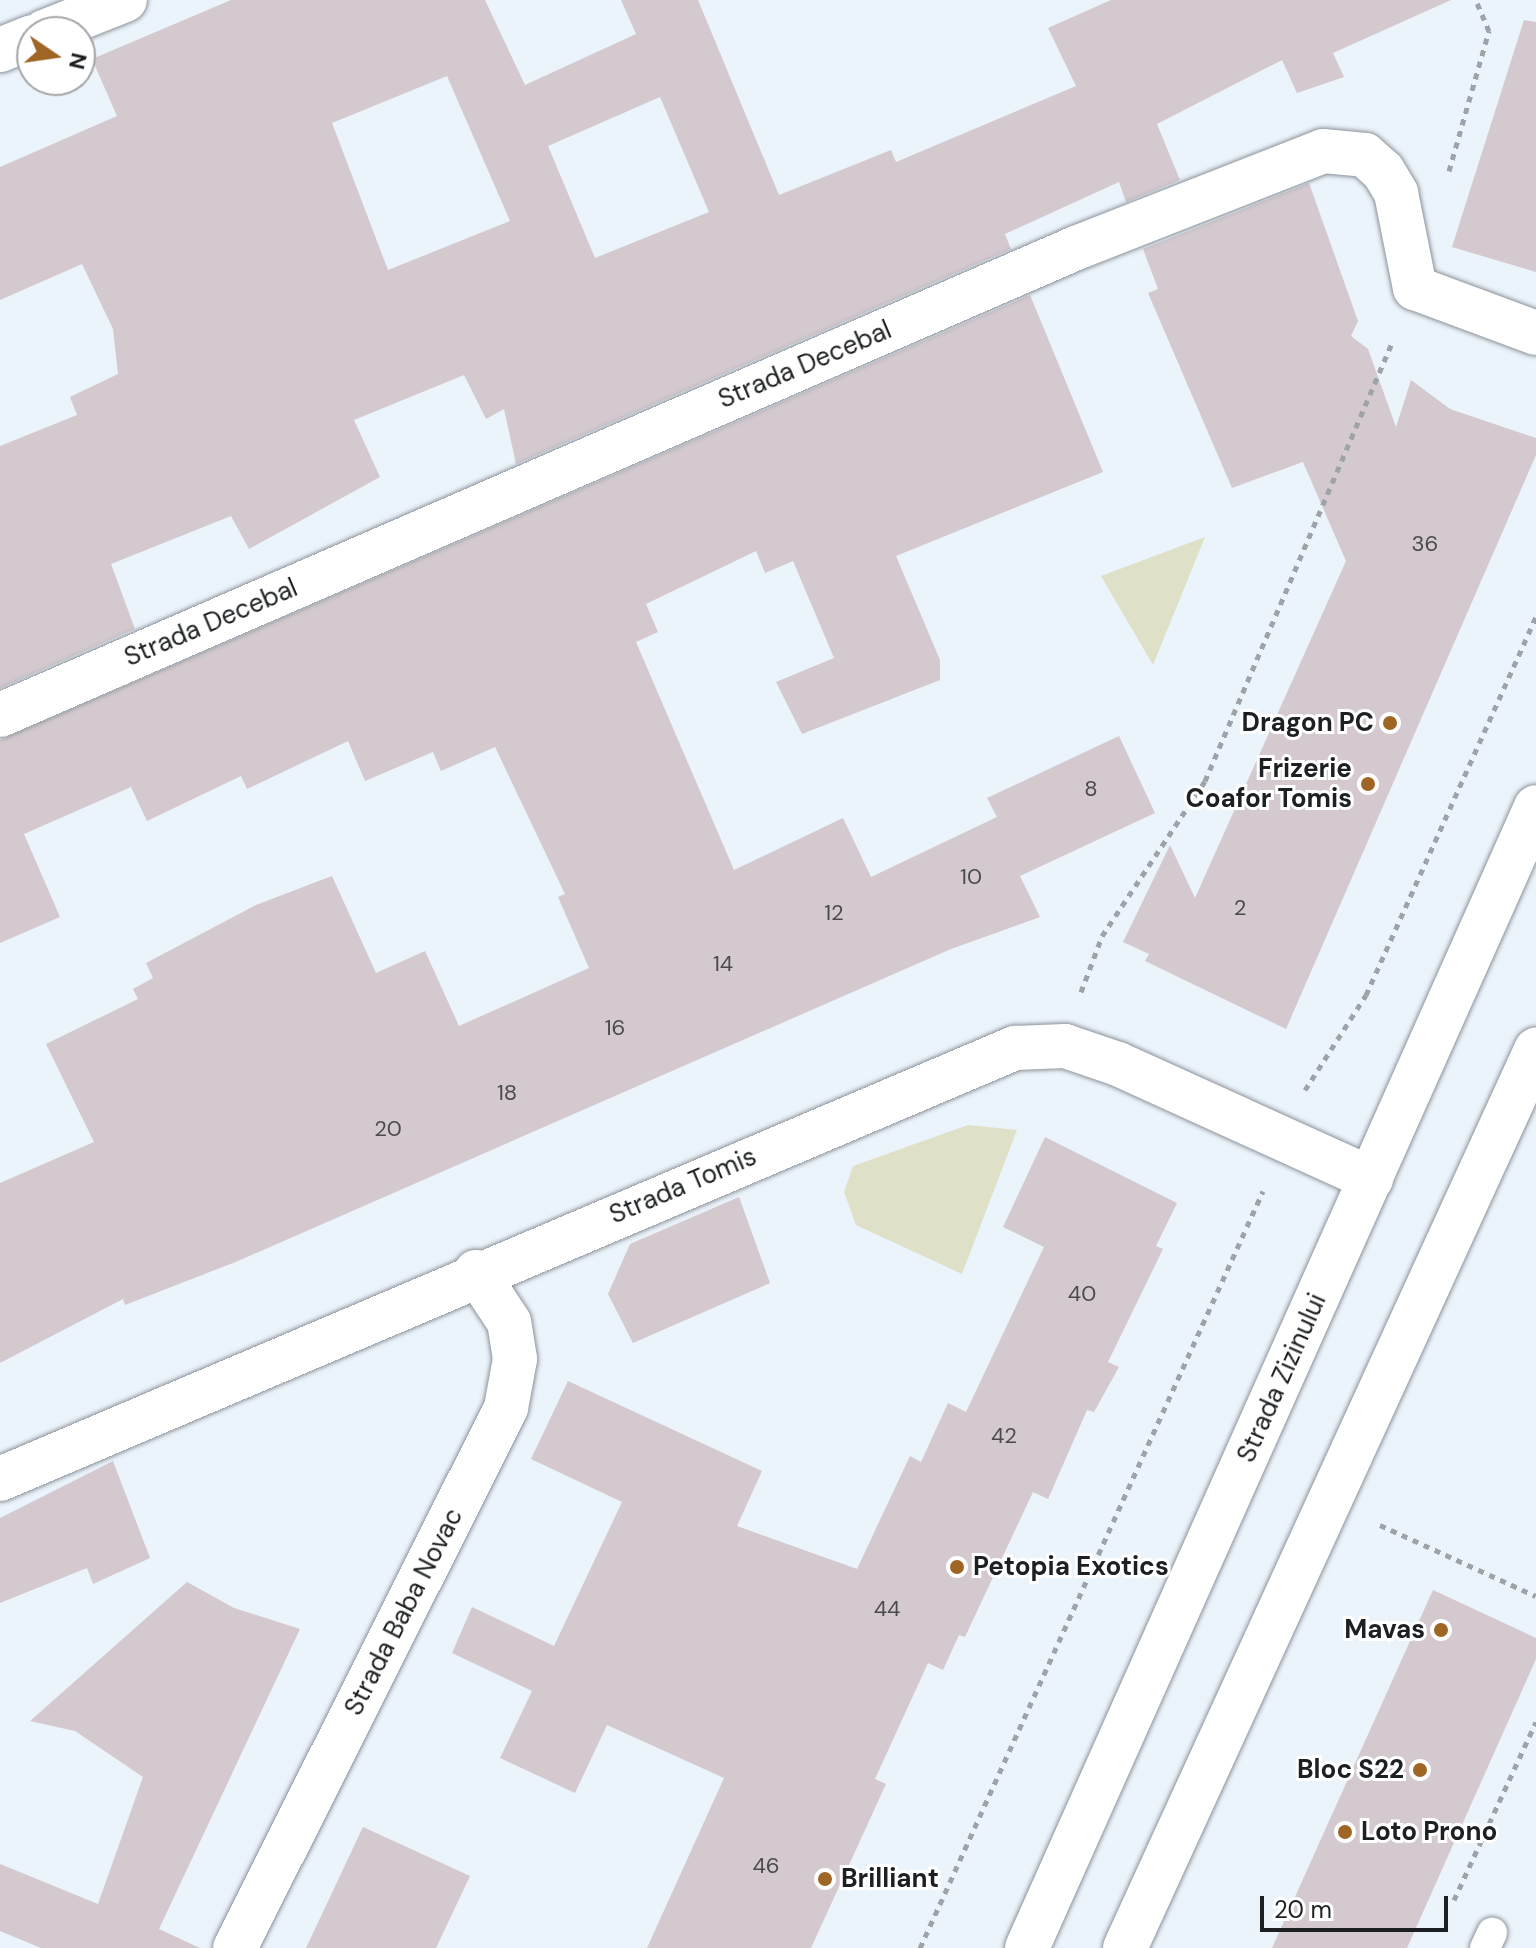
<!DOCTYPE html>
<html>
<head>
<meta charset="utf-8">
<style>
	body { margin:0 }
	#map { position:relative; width:1536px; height:1948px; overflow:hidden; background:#ebf3fb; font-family:"DM Sans",sans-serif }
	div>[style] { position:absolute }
	.green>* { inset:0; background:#dee1c8 }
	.building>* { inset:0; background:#d3c9cf }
	.path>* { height:5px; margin-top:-2.5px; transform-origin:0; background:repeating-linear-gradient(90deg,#9da3a9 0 6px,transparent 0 12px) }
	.roads { filter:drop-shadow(0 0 2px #8c939a) drop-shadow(0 0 2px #8c939a) }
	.service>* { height:30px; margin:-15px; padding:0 15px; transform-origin:15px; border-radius:15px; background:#fff }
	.minor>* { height:44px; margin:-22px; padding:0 22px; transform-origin:22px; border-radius:22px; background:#fff }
	.secondary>* { height:44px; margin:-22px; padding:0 22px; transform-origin:22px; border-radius:22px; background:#fff }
	.dots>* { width:22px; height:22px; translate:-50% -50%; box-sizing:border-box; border:4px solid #fff; border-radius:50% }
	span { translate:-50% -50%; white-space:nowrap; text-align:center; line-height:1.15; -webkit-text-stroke:6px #fff; paint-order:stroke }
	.number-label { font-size:22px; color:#4a4a4d }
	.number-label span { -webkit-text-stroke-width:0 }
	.street-label { font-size:26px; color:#1d2022 }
	.poi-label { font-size:26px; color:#1d2022; font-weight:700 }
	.right { translate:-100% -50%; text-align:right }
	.left { translate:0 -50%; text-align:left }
	.north { position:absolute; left:16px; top:16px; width:80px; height:80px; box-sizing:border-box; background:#fff; border:2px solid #a5a6a7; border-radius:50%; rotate:103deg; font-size:22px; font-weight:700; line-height:32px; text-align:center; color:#1d2022 }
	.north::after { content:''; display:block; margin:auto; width:28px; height:36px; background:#9f6524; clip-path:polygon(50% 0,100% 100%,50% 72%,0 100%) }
	.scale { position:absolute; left:1260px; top:1896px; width:188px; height:36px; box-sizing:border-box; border:4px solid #1d2022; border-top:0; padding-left:10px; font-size:24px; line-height:28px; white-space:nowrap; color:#1d2022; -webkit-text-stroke:6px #fff; paint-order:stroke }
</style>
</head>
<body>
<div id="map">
	<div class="green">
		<i style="clip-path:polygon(1205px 537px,1153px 665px,1101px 576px)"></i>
		<i style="clip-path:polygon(968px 1125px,1017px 1130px,962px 1274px,856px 1225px,844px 1192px,853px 1166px)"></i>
	</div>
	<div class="building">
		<i style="clip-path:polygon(evenodd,231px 0,485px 0,525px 85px,636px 34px,621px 0,698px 0,779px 195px,891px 150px,896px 162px,1076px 86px,1048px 28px,1111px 0,1451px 0,1333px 53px,1344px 77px,1297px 93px,1282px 60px,1157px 124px,1180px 180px,1126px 202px,1119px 182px,1005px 234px,1011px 249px,516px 464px,504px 409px,486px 419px,464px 375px,354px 420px,380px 477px,249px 549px,231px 516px,111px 564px,135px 629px,0 688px,0 446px,77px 415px,70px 397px,118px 374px,113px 329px,82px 264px,0 300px,0 167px,117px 116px,92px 59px,231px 0,447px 76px,510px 221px,388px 270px,332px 123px,447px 76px,231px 0,660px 97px,709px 212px,595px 258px,548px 146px,660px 97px)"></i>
		<i style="clip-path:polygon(1524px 20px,1536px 22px,1536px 272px,1452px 247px)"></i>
		<i style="clip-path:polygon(1309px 183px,1358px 321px,1351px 336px,1368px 349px,1396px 427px,1411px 380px,1450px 409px,1536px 438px,1536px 455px,1286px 1029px,1145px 961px,1149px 954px,1123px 942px,1170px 845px,1195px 898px,1346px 561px,1303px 462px,1232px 488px,1148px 293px,1158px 289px,1143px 249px)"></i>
		<i style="clip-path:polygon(1030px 295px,1103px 472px,896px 556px,940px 660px,940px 680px,802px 734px,776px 682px,834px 658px,793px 561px,765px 573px,756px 551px,646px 604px,658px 632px,636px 642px,734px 870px,843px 818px,871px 877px,997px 817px,987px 798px,1119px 736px,1155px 813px,1020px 876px,1040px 917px,951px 949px,238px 1261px,125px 1305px,123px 1299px,0 1363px,0 1183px,94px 1142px,46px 1044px,138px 999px,133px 989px,153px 978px,146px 963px,256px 905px,332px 876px,376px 973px,425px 951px,459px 1026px,589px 968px,558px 897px,565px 894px,495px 747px,441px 771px,433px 752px,365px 781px,348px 741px,247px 789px,241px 776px,147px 821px,131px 787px,24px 834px,60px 917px,0 943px,0 740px)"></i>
		<i style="clip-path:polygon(1045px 1137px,1177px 1203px,1156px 1246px,1163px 1249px,1108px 1362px,1119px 1367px,1094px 1412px,1087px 1410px,1048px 1499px,1033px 1492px,965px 1637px,959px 1635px,943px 1670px,928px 1663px,875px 1779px,886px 1784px,811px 1948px,647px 1948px,724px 1778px,607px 1725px,575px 1793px,500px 1758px,532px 1691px,452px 1653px,472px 1607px,554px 1646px,622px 1502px,531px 1459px,568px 1381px,762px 1471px,737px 1526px,857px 1569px,910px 1456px,921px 1462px,948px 1403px,966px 1412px,1044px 1247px,1003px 1227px)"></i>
		<i style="clip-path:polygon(739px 1197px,770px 1283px,633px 1343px,608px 1294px,630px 1244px)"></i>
		<i style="clip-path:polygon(113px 1461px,150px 1558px,93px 1584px,87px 1568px,0 1603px,0 1518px)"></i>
		<i style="clip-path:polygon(187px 1582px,234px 1608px,300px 1629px,159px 1929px,200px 1948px,41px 1948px,0 1931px,0 1864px,98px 1904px,143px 1777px,75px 1731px,30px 1721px)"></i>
		<i style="clip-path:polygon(1433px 1590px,1536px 1638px,1536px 1659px,1407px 1948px,1272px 1948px)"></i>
		<i style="clip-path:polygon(363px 1827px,470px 1876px,436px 1948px,306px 1948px)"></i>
	</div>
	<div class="path">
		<i style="left:1449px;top:171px;width:146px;rotate:-74.1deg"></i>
		<i style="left:1489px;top:31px;width:34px;rotate:-113deg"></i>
		<i style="left:1081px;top:992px;width:60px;rotate:-69.4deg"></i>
		<i style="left:1102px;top:936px;width:186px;rotate:-56.4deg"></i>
		<i style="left:1205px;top:781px;width:479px;rotate:-66.9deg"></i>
		<i style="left:1305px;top:1090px;width:113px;rotate:-57.3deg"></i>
		<i style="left:1366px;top:995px;width:414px;rotate:-65.8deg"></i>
		<i style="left:1380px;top:1525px;width:171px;rotate:24.5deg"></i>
		<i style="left:1454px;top:1900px;width:196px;rotate:-65.3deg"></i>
		<i style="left:920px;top:1948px;width:831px;rotate:-65.62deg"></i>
	</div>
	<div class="roads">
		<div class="service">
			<i style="left:1485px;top:1948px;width:17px;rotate:-65deg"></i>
		</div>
		<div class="minor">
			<i style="left:44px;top:32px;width:87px;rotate:-21.6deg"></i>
			<i style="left:0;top:50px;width:35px;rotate:-22deg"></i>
			<i style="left:0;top:715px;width:1173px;rotate:-23.46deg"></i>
			<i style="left:1076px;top:248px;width:265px;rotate:-21.4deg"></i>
			<i style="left:1323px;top:151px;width:42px;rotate:5.4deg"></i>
			<i style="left:1365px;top:155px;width:24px;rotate:42deg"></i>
			<i style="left:1383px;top:171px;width:26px;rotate:59deg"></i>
			<i style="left:1396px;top:193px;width:97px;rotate:78.7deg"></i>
			<i style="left:1415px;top:288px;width:129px;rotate:20.4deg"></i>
			<i style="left:0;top:1479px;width:1103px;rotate:-23.01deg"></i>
			<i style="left:1015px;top:1048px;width:50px;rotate:-2.3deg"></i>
			<i style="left:1065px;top:1046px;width:56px;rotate:18.8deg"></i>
			<i style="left:1118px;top:1064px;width:278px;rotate:24.4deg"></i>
			<i style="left:235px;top:1948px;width:604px;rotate:-63.35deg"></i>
			<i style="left:506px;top:1408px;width:50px;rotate:-79.6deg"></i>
			<i style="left:515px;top:1359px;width:37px;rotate:-99deg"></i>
			<i style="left:509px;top:1322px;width:60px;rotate:-123.4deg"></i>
		</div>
		<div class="secondary">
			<i style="left:1027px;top:1948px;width:1249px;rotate:-65.96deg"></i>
			<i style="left:1125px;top:1948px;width:988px;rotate:-65.41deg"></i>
		</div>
	</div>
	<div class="dots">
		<i style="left:1390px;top:723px;background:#9f6524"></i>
		<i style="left:1368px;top:784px;background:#9f6524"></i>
		<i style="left:957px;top:1567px;background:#9f6524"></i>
		<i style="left:1441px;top:1630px;background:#9f6524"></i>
		<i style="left:1420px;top:1770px;background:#9f6524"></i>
		<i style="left:1345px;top:1832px;background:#9f6524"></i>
		<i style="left:825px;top:1879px;background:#9f6524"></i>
	</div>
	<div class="number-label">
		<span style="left:1425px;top:544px">36</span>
		<span style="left:1091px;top:789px">8</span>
		<span style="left:971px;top:877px">10</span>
		<span style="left:1240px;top:908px">2</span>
		<span style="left:834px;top:913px">12</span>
		<span style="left:723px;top:964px">14</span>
		<span style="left:615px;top:1028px">16</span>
		<span style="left:507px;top:1093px">18</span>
		<span style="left:388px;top:1129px">20</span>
		<span style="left:1082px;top:1294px">40</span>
		<span style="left:1004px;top:1436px">42</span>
		<span style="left:887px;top:1609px">44</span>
		<span style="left:766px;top:1866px">46</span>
	</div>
	<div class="street-label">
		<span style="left:805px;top:365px;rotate:-23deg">Strada Decebal</span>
		<span style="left:211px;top:623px;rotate:-23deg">Strada Decebal</span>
		<span style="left:683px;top:1186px;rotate:-23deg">Strada Tomis</span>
		<span style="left:1282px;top:1378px;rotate:-66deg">Strada Zizinului</span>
		<span style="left:404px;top:1612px;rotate:-63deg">Strada Baba Novac</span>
	</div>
	<div class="poi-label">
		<span class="right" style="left:1374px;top:723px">Dragon PC</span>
		<span class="right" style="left:1352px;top:784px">Frizerie<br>Coafor Tomis</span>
		<span class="left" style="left:973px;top:1567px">Petopia Exotics</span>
		<span class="right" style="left:1425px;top:1630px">Mavas</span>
		<span class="right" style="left:1404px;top:1770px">Bloc S22</span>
		<span class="left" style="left:1361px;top:1832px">Loto Prono</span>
		<span class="left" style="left:841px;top:1879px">Brilliant</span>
	</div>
	<div class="north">N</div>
	<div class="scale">20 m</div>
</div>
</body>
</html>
